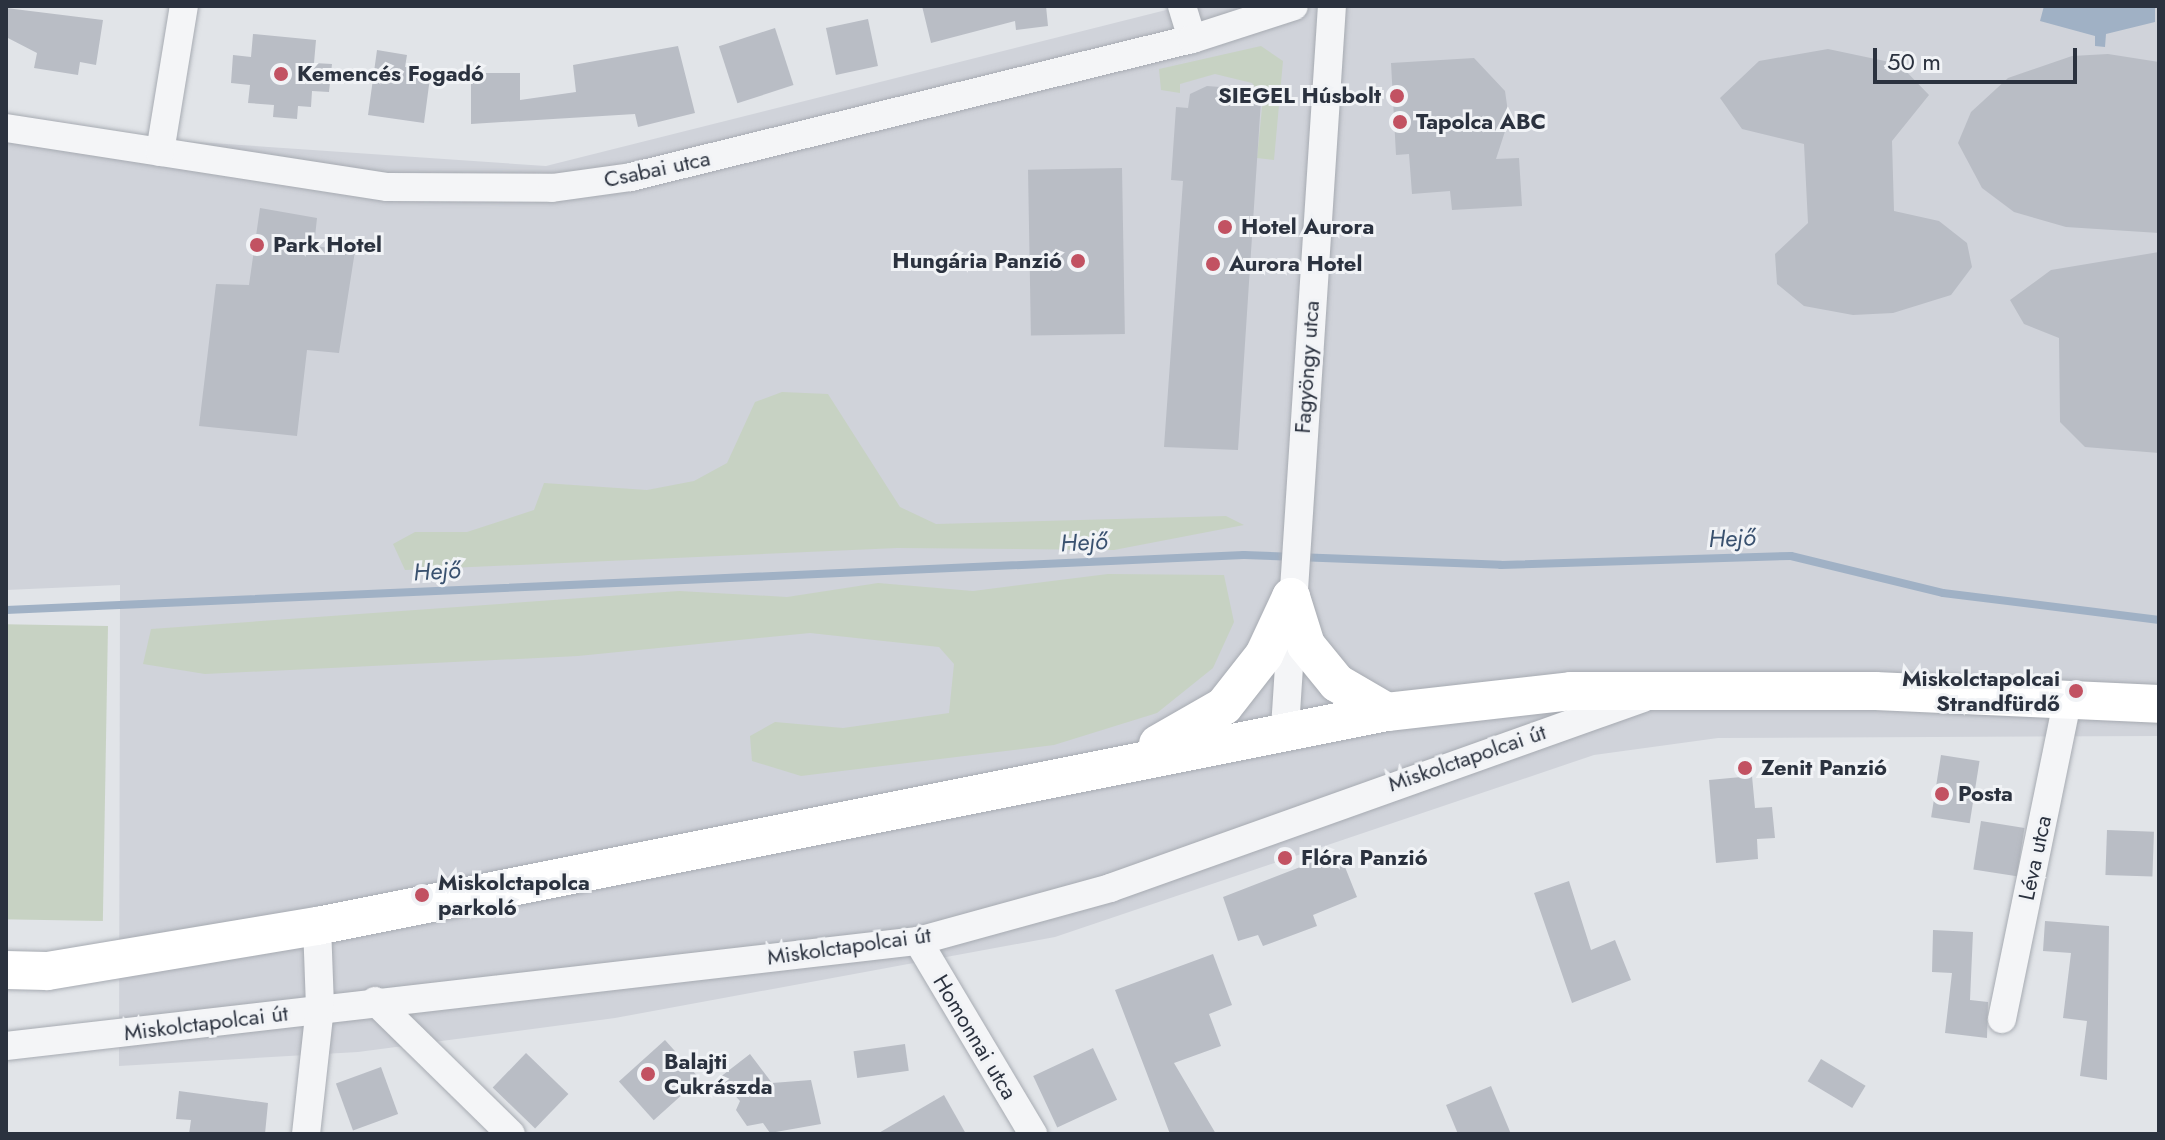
<!DOCTYPE html>
<html>
<head>
<meta charset="utf-8">
<style>
	body { margin:0 }
	#map { position:relative; width:2165px; height:1140px; overflow:hidden; background:#e1e4e8; font-family:Jost,sans-serif }
	div>[style] { position:absolute }
	.built>* { inset:0; background:#d0d3da }
	.green>* { inset:0; background:#c7d2c3; transform-origin:0 0 }
	.water>* { inset:0; background:#a0b1c5 }
	.stream>* { height:8px; margin:-4px; padding:0 4px; transform-origin:4px; border-radius:4px; background:#a0b1c5 }
	.building>* { inset:0; background:#b9bdc5; transform-origin:0 0 }
	.roads { filter:drop-shadow(0 0 2px #a7abb2) drop-shadow(0 0 2px #a7abb2) }
	.street>* { height:28px; margin:-14px; padding:0 14px; transform-origin:14px; border-radius:14px; background:#f4f5f7 }
	.secondary>* { height:38px; margin:-19px; padding:0 19px; transform-origin:19px; border-radius:19px; background:#fff }
	.dots>* { width:22px; height:22px; translate:-50% -50%; box-sizing:border-box; border:4px solid #f1f3f6; border-radius:50% }
	span { translate:-50% -50%; white-space:nowrap; text-align:center; line-height:1.15; -webkit-text-stroke:6px #f1f3f6; paint-order:stroke }
	.poi-label { font-size:22px; color:#2b323f; font-weight:700 }
	.left { translate:0 -50%; text-align:left }
	.right { translate:-100% -50%; text-align:right }
	.street-label { font-size:22px; color:#2b323f }
	.water-label { font-size:24px; color:#39516f; font-style:italic }
	.frame { position:absolute; inset:0; border:8px solid #2b323f; pointer-events:none }
	.scale { position:absolute; left:1873px; top:48px; width:204px; height:36px; box-sizing:border-box; border:4px solid #2b323f; border-top:0; padding-left:10px; font-size:24px; line-height:28px; white-space:nowrap; color:#2b323f; -webkit-text-stroke:6px #f1f3f6; paint-order:stroke }
</style>
</head>
<body>
<div id="map">
	<div class="built">
		<i style="clip-path:polygon(1182px 6px,2159px 6px,2159px 736px,1718px 738px,1594px 755px,1055px 937px,615px 1018px,358px 1052px,119px 1066px,120px 585px,6px 590px,6px 118px,123px 137px,546px 166px)"></i>
	</div>
	<div class="green">
		<i style="clip-path:polygon(1261px 46px,1283px 61px,1274px 160px,1257px 158px,1263px 98px,1252px 83px,1215px 74px,1180px 84px,1180px 93px,1161px 90px,1159px 69px)"></i>
		<i style="clip-path:polygon(782px 392px,828px 394px,900px 507px,936px 524px,1226px 516px,1244px 525px,1114px 550px,897px 548px,405px 570px,393px 544px,415px 532px,467px 532px,534px 510px,544px 483px,647px 490px,694px 481px,727px 463px,755px 402px)"></i>
		<i style="clip-path:polygon(1108px 574px,1224px 575px,1234px 622px,1213px 668px,1157px 713px,1054px 745px,801px 776px,752px 761px,750px 736px,775px 722px,843px 728px,949px 713px,954px 664px,939px 647px,810px 633px,578px 656px,205px 674px,143px 664px,151px 629px,679px 591px,787px 597px,878px 583px,973px 591px)"></i>
		<i style="left:108px;top:626px;width:295px;height:102px;rotate:91deg"></i>
	</div>
	<div class="water">
		<i style="clip-path:polygon(2044px 6px,2155px 6px,2155px 22px,2106px 34px,2105px 47px,2095px 46px,2095px 36px,2040px 21px)"></i>
	</div>
	<div class="stream">
		<i style="left:6px;top:610px;width:1239px;rotate:-2.54deg"></i>
		<i style="left:1244px;top:555px;width:257px;rotate:2.2deg"></i>
		<i style="left:1501px;top:565px;width:290px;rotate:-1.8deg"></i>
		<i style="left:1791px;top:556px;width:156px;rotate:13.7deg"></i>
		<i style="left:1943px;top:593px;width:218px;rotate:7.1deg"></i>
	</div>
	<div class="building">
		<i style="clip-path:polygon(922px 6px,1046px 6px,1048px 26px,1016px 30px,1015px 21px,931px 43px)"></i>
		<i style="clip-path:polygon(6px 8px,103px 20px,96px 65px,80px 62px,78px 75px,34px 68px,37px 53px,6px 37px)"></i>
		<i style="left:868px;top:19px;width:48px;height:43px;rotate:78deg"></i>
		<i style="left:775px;top:28px;width:60px;height:59px;rotate:72deg"></i>
		<i style="clip-path:polygon(253px 34px,316px 40px,314px 63px,332px 64px,329px 92px,312px 91px,311px 107px,298px 106px,297px 119px,273px 117px,274px 105px,248px 103px,250px 85px,231px 83px,233px 55px,251px 57px)"></i>
		<i style="clip-path:polygon(678px 46px,695px 113px,638px 127px,635px 114px,471px 124px,471px 73px,520px 73px,520px 100px,576px 92px,573px 65px)"></i>
		<i style="clip-path:polygon(1828px 49px,1899px 64px,1929px 95px,1892px 141px,1894px 211px,1939px 221px,1967px 243px,1972px 267px,1951px 295px,1893px 313px,1853px 315px,1804px 306px,1777px 284px,1775px 254px,1808px 223px,1804px 144px,1742px 129px,1720px 98px,1759px 61px)"></i>
		<i style="clip-path:polygon(377px 50px,407px 55px,405px 67px,431px 70px,424px 123px,368px 115px)"></i>
		<i style="clip-path:polygon(2108px 54px,2159px 62px,2159px 233px,2066px 227px,2014px 212px,1982px 188px,1958px 143px,1971px 112px,2008px 78px,2072px 56px)"></i>
		<i style="clip-path:polygon(1474px 58px,1505px 91px,1509px 119px,1496px 159px,1519px 158px,1522px 206px,1452px 210px,1450px 191px,1412px 194px,1409px 154px,1396px 155px,1391px 63px)"></i>
		<i style="clip-path:polygon(1207px 86px,1247px 89px,1261px 100px,1238px 450px,1164px 447px,1183px 181px,1171px 180px,1176px 107px,1188px 108px,1190px 94px)"></i>
		<i style="left:1122px;top:168px;width:166px;height:94px;rotate:89deg"></i>
		<i style="clip-path:polygon(260px 208px,317px 218px,314px 246px,355px 251px,339px 353px,307px 350px,297px 436px,199px 426px,216px 284px,249px 285px)"></i>
		<i style="clip-path:polygon(2159px 252px,2159px 453px,2085px 447px,2060px 422px,2059px 338px,2024px 324px,2010px 300px,2051px 270px)"></i>
		<i style="left:1941px;top:755px;width:39px;height:63px;rotate:9deg"></i>
		<i style="clip-path:polygon(1752px 776px,1755px 808px,1772px 807px,1775px 838px,1757px 839px,1758px 859px,1716px 863px,1709px 780px)"></i>
		<i style="left:1981px;top:821px;width:44px;height:49px;rotate:9deg"></i>
		<i style="left:2107px;top:830px;width:47px;height:45px;rotate:2deg"></i>
		<i style="clip-path:polygon(1339px 852px,1357px 897px,1313px 915px,1317px 926px,1263px 946px,1258px 935px,1238px 941px,1223px 897px)"></i>
		<i style="clip-path:polygon(1569px 881px,1591px 950px,1615px 940px,1631px 980px,1572px 1003px,1534px 893px)"></i>
		<i style="clip-path:polygon(2045px 921px,2109px 926px,2107px 1080px,2080px 1076px,2087px 1021px,2063px 1018px,2071px 953px,2043px 951px)"></i>
		<i style="clip-path:polygon(1933px 930px,1973px 932px,1970px 1000px,1988px 1002px,1987px 1038px,1945px 1033px,1952px 973px,1932px 972px)"></i>
		<i style="clip-path:polygon(1213px 954px,1232px 1005px,1209px 1014px,1221px 1046px,1174px 1063px,1216px 1134px,1170px 1134px,1115px 990px)"></i>
		<i style="left:665px;top:1040px;width:52px;height:62px;rotate:48deg"></i>
		<i style="left:905px;top:1044px;width:27px;height:52px;rotate:82deg"></i>
		<i style="left:1093px;top:1048px;width:57px;height:66px;rotate:65deg"></i>
		<i style="left:526px;top:1053px;width:59px;height:48px;rotate:44deg"></i>
		<i style="clip-path:polygon(750px 1054px,772px 1083px,811px 1080px,821px 1124px,770px 1133px,763px 1123px,747px 1126px,736px 1110px,740px 1101px,719px 1078px)"></i>
		<i style="left:1821px;top:1059px;width:52px;height:26px;rotate:31deg"></i>
		<i style="left:381px;top:1067px;width:50px;height:48px;rotate:70deg"></i>
		<i style="clip-path:polygon(1491px 1086px,1511px 1134px,1458px 1134px,1446px 1105px)"></i>
		<i style="clip-path:polygon(179px 1091px,268px 1103px,265px 1134px,189px 1134px,191px 1120px,176px 1119px)"></i>
		<i style="clip-path:polygon(944px 1095px,966px 1134px,877px 1134px)"></i>
	</div>
	<div class="roads">
		<div class="street">
			<i style="left:1182px;top:6px;width:34px;rotate:73deg"></i>
			<i style="left:6px;top:128px;width:386px;rotate:8.8deg"></i>
			<i style="left:387px;top:187px;width:165px;rotate:0.3deg"></i>
			<i style="left:552px;top:188px;width:80px;rotate:-7.9deg"></i>
			<i style="left:631px;top:177px;width:578px;rotate:-13.82deg"></i>
			<i style="left:1192px;top:39px;width:107px;rotate:-17.9deg"></i>
			<i style="left:160px;top:152px;width:148px;rotate:-80.7deg"></i>
			<i style="left:1285px;top:728px;width:724px;rotate:-86.28deg"></i>
			<i style="left:918px;top:941px;width:225px;rotate:59.2deg"></i>
			<i style="left:375px;top:1001px;width:190px;rotate:44.4deg"></i>
			<i style="left:2002px;top:1019px;width:328px;rotate:-78.4deg"></i>
			<i style="left:6px;top:1046px;width:918px;rotate:-6.57deg"></i>
			<i style="left:918px;top:941px;width:199px;rotate:-15.4deg"></i>
			<i style="left:1110px;top:888px;width:566px;rotate:-19.62deg"></i>
			<i style="left:306px;top:1134px;width:128px;rotate:-83.7deg"></i>
			<i style="left:320px;top:1007px;width:81px;rotate:-92.1deg"></i>
		</div>
		<div class="secondary">
			<i style="left:1291px;top:597px;width:50px;rotate:72.6deg"></i>
			<i style="left:1306px;top:645px;width:49px;rotate:50.8deg"></i>
			<i style="left:1337px;top:683px;width:58px;rotate:30.1deg"></i>
			<i style="left:1158px;top:744px;width:76px;rotate:-29.9deg"></i>
			<i style="left:1224px;top:706px;width:65px;rotate:-51.9deg"></i>
			<i style="left:1264px;top:655px;width:64px;rotate:-65deg"></i>
			<i style="left:6px;top:970px;width:41px;rotate:1.4deg"></i>
			<i style="left:47px;top:971px;width:274px;rotate:-9.5deg"></i>
			<i style="left:317px;top:926px;width:1091px;rotate:-11.31deg"></i>
			<i style="left:1387px;top:712px;width:185px;rotate:-6.5deg"></i>
			<i style="left:1571px;top:691px;width:304px"></i>
			<i style="left:1875px;top:691px;width:284px;rotate:2.6deg"></i>
		</div>
	</div>
	<div class="dots">
		<i style="left:281px;top:74px;background:#c25262"></i>
		<i style="left:1397px;top:96px;background:#c25262"></i>
		<i style="left:1400px;top:122px;background:#c25262"></i>
		<i style="left:1225px;top:227px;background:#c25262"></i>
		<i style="left:257px;top:245px;background:#c25262"></i>
		<i style="left:1078px;top:261px;background:#c25262"></i>
		<i style="left:1213px;top:264px;background:#c25262"></i>
		<i style="left:2076px;top:691px;background:#c25262"></i>
		<i style="left:1745px;top:768px;background:#c25262"></i>
		<i style="left:1942px;top:794px;background:#c25262"></i>
		<i style="left:1285px;top:858px;background:#c25262"></i>
		<i style="left:422px;top:895px;background:#c25262"></i>
		<i style="left:648px;top:1074px;background:#c25262"></i>
	</div>
	<div class="poi-label">
		<span class="left" style="left:297px;top:74px">Kemencés Fogadó</span>
		<span class="right" style="left:1381px;top:96px">SIEGEL Húsbolt</span>
		<span class="left" style="left:1416px;top:122px">Tapolca ABC</span>
		<span class="left" style="left:1241px;top:227px">Hotel Aurora</span>
		<span class="left" style="left:273px;top:245px">Park Hotel</span>
		<span class="right" style="left:1062px;top:261px">Hungária Panzió</span>
		<span class="left" style="left:1229px;top:264px">Aurora Hotel</span>
		<span class="right" style="left:2060px;top:691px">Miskolctapolcai<br>Strandfürdő</span>
		<span class="left" style="left:1761px;top:768px">Zenit Panzió</span>
		<span class="left" style="left:1958px;top:794px">Posta</span>
		<span class="left" style="left:1301px;top:858px">Flóra Panzió</span>
		<span class="left" style="left:438px;top:895px">Miskolctapolca<br>parkoló</span>
		<span class="left" style="left:664px;top:1074px">Balajti<br>Cukrászda</span>
	</div>
	<div class="street-label">
		<span style="left:657px;top:169px;rotate:-12deg">Csabai utca</span>
		<span style="left:1307px;top:367px;rotate:-86deg">Fagyöngy utca</span>
		<span style="left:1467px;top:758px;rotate:-19deg">Miskolctapolcai út</span>
		<span style="left:2035px;top:858px;rotate:-78deg">Léva utca</span>
		<span style="left:849px;top:946px;rotate:-8deg">Miskolctapolcai út</span>
		<span style="left:206px;top:1023px;rotate:-7deg">Miskolctapolcai út</span>
		<span style="left:975px;top:1037px;rotate:59deg">Homonnai utca</span>
	</div>
	<div class="water-label">
		<span style="left:1732px;top:538px;rotate:-2deg">Hejő</span>
		<span style="left:1084px;top:542px;rotate:-3deg">Hejő</span>
		<span style="left:437px;top:571px;rotate:-3deg">Hejő</span>
	</div>
	<div class="frame"></div>
	<div class="scale">50 m</div>
</div>
</body>
</html>
